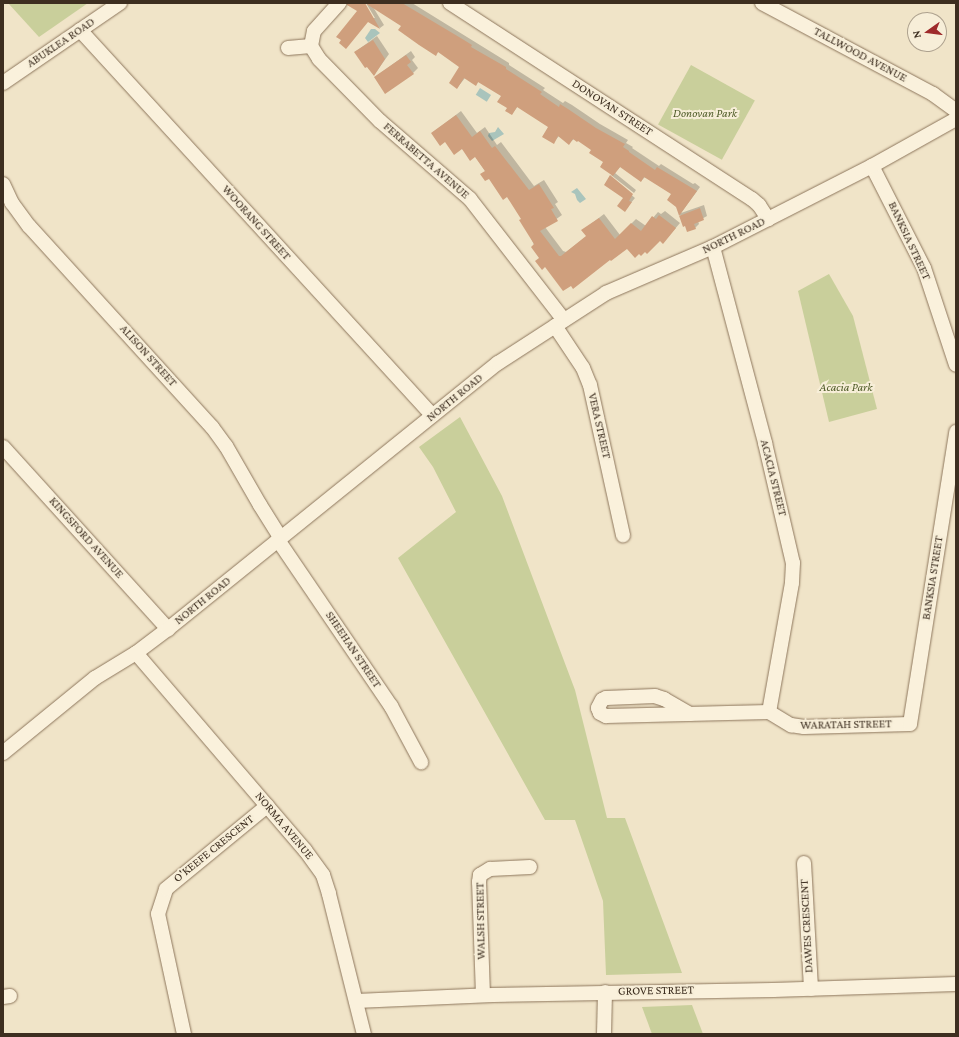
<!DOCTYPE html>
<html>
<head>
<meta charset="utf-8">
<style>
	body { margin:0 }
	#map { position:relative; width:959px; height:1037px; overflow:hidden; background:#f0e4c8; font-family:"Crimson Pro",serif }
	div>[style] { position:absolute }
	.green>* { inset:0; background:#c9cf9b; transform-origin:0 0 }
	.water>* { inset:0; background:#a9c4bc; transform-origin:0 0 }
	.shadow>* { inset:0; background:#0003 }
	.building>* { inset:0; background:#cf9f7d }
	.roads { filter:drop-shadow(0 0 1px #8d765c) drop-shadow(0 0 1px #8d765c) }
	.minor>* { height:14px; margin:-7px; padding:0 7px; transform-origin:7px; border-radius:7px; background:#faf1dc }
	span { translate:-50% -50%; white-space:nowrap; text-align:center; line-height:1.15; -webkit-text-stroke:4px #f7eed8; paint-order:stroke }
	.street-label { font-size:12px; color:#3d2e20 }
	.park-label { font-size:12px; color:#4d5a26; font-style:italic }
	.frame { position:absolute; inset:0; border:4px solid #3d2e20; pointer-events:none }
	.north { position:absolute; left:907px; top:12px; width:40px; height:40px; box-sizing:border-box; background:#f7eed8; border:1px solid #ada18e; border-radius:50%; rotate:256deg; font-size:11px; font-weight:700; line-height:16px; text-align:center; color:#3d2e20 }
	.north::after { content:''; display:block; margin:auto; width:14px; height:18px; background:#9e2a2b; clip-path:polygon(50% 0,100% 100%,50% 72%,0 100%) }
</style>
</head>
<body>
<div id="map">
	<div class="green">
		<i style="clip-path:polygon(8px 3px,88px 3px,39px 37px)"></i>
		<i style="left:691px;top:65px;width:73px;height:68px;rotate:29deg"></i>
		<i style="clip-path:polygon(829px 274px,853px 316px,877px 409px,829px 422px,798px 291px)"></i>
		<i style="clip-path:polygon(460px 417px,502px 496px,575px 690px,607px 818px,625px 818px,682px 973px,606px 975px,603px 901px,575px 820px,545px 820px,398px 558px,456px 512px,433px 467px,419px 447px)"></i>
		<i style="clip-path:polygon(692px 1005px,703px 1034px,652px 1034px,642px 1007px)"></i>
	</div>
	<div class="water">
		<i style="clip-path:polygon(371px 29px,375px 29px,380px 33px,368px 42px,365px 38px)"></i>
		<i style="left:480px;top:88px;width:13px;height:8px;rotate:32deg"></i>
		<i style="clip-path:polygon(498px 127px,504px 134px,492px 141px,488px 136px,489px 133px,495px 132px)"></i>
		<i style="clip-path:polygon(577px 188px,586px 199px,580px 203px,577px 200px,575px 194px,571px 192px)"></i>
	</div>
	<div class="shadow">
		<i style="clip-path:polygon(356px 3px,363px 3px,372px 18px,375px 18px,366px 3px,412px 3px,509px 63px,509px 65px,545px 88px,543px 90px,563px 103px,565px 101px,572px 105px,600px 124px,628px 140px,626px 143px,633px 147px,632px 148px,659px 166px,661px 164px,693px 184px,695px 183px,700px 187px,681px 213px,704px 205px,707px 216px,698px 221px,699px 224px,695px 228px,684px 225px,672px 194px,645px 177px,641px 181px,621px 166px,615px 173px,636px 190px,634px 193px,611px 175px,612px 174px,605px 161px,593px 149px,578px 140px,574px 139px,569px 143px,559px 136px,554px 142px,549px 127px,518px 106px,512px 114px,502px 96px,479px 81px,476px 85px,465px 78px,457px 88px,461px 66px,439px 51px,436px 54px,402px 25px,373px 7px,384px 25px,380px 28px,358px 11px)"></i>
		<i style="clip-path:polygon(377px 36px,389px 54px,374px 75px,355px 52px)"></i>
		<i style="clip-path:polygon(411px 51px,415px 57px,412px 60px,418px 68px,413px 73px,375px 77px)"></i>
		<i style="clip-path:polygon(461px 111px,477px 133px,485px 127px,497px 145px,501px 142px,534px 186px,544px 180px,558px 202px,555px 204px,562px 215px,545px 227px,563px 251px,566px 252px,587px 236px,583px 230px,604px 214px,620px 235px,636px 219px,646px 226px,658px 212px,661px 214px,665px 211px,680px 223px,663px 243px,660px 240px,645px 251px,627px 248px,611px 260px,540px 258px,522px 218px,507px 196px,489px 177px,475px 156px,432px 133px)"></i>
		<i style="clip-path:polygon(610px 177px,635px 198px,625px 210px,625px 197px)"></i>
	</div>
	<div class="building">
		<i style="clip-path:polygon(347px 3px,365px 3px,380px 29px,368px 22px,346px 49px,339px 43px,341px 40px,336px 37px,357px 11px,347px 5px)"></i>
		<i style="clip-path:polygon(365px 3px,402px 3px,464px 40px,472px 45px,471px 47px,506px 67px,506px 69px,542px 92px,540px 94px,559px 107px,560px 104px,568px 109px,596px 128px,625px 144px,623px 147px,629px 151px,629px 152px,655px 170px,657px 167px,697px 191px,679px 216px,700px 208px,704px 220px,694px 224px,696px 229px,687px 232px,685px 226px,683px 227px,676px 207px,667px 200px,671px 194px,644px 177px,641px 182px,620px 167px,613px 176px,600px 167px,603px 162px,589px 153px,591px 150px,578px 141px,577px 142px,573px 139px,569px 145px,558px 136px,554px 144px,542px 137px,548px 127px,517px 107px,512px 115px,505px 111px,507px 108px,497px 102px,501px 96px,478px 82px,476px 86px,464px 78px,457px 89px,449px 83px,459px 67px,438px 52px,436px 56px,419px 45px,398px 30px,401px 26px)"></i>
		<i style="clip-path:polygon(373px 40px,385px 59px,374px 76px,367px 67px,365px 68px,354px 52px)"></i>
		<i style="clip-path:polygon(406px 55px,411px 62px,407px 65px,414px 74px,385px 94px,374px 77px)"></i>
		<i style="clip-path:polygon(456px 115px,472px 137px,480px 131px,492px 148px,495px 146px,529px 190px,539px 184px,554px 208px,551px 209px,558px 221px,540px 231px,559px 256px,561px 256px,586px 236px,581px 230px,599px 218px,615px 239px,631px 223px,641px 231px,652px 216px,656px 219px,659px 215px,676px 228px,663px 244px,660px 241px,647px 254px,645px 252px,641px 256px,639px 254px,635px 258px,627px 249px,611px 261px,610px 260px,573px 289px,571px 286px,563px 291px,545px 267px,542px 270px,535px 261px,539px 258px,531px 247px,534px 244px,519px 220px,521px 219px,507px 197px,503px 200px,489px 179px,485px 181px,480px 174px,485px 171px,475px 157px,470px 161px,462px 149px,454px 155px,445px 142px,440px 146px,431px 133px)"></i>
		<i style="clip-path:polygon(610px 175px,633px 194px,629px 201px,632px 202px,625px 212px,617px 206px,623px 198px,604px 185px)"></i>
	</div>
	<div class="roads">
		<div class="minor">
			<i style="left:450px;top:3px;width:360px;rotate:33deg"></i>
			<i style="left:752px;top:199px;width:9px;rotate:41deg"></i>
			<i style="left:759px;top:205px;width:17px;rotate:57deg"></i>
			<i style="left:762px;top:3px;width:194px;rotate:28deg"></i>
			<i style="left:933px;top:94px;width:29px;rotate:36deg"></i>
			<i style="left:80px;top:30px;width:522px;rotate:47.56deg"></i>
			<i style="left:311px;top:46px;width:15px;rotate:58deg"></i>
			<i style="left:319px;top:59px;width:87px;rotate:45.5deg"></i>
			<i style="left:380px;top:121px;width:119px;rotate:40.9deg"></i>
			<i style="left:470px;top:199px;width:153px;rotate:52.2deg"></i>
			<i style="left:288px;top:48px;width:23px;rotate:-5deg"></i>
			<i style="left:311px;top:46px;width:15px;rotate:-79deg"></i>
			<i style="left:314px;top:31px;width:38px;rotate:-48deg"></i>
			<i style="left:3px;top:83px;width:142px;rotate:-34.4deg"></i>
			<i style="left:872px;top:166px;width:114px;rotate:63deg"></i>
			<i style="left:924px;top:268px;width:102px;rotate:71.7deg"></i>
			<i style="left:3px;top:184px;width:21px;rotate:65deg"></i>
			<i style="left:12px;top:203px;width:29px;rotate:54deg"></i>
			<i style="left:29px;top:226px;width:272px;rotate:47.7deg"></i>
			<i style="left:212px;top:427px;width:24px;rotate:54deg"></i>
			<i style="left:226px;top:446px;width:68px;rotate:60deg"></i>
			<i style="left:260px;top:505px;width:39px;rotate:58deg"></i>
			<i style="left:713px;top:247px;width:203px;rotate:75.1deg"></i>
			<i style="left:765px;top:443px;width:123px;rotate:76.9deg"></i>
			<i style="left:793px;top:563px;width:20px;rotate:93deg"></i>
			<i style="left:792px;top:583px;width:131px;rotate:100.1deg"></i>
			<i style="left:555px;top:326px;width:50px;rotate:56.3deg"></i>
			<i style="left:583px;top:368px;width:18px;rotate:68deg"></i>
			<i style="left:590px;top:385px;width:154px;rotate:77.6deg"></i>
			<i style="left:3px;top:447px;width:246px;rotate:47.8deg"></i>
			<i style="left:278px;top:540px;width:201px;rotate:55.8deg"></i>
			<i style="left:391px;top:706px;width:64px;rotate:61.8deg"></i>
			<i style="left:136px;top:653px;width:260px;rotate:49.4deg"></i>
			<i style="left:305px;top:850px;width:31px;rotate:54deg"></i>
			<i style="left:323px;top:875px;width:20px;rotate:72deg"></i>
			<i style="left:329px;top:894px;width:144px;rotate:76deg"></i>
			<i style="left:690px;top:714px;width:30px;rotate:-150deg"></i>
			<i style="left:664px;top:699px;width:9px;rotate:-162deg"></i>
			<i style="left:655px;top:696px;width:49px;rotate:177.7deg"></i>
			<i style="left:606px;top:698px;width:4px;rotate:153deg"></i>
			<i style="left:602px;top:700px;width:9px;rotate:117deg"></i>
			<i style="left:598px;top:708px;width:5px;rotate:68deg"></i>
			<i style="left:600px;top:713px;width:7px;rotate:27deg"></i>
			<i style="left:606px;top:716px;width:163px;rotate:-1.4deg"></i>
			<i style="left:769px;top:712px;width:26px;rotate:31deg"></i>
			<i style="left:791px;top:725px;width:13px;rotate:9deg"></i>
			<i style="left:804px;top:727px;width:106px;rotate:-1.6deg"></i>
			<i style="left:910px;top:724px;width:296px;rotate:-81deg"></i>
			<i style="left:3px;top:753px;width:119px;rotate:-39.2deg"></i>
			<i style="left:95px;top:678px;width:48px;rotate:-31.4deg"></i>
			<i style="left:136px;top:653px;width:40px;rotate:-37deg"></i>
			<i style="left:168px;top:629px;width:424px;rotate:-38.9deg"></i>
			<i style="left:498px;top:363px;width:129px;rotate:-32.9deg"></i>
			<i style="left:606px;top:293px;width:116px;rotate:-23.3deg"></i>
			<i style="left:713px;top:247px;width:178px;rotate:-27deg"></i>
			<i style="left:872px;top:166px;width:96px;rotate:-29.2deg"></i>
			<i style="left:804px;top:863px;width:126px;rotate:86.8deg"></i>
			<i style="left:483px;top:995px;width:113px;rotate:-92deg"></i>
			<i style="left:479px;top:882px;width:7px;rotate:-82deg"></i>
			<i style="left:480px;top:875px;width:12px;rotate:-31deg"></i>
			<i style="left:490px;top:869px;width:40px;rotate:-2.9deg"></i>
			<i style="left:3px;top:997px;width:7px;rotate:-8deg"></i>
			<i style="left:356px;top:1001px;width:137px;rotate:-2.5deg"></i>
			<i style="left:493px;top:995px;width:280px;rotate:-1deg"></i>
			<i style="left:773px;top:990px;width:183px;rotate:-1.9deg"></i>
			<i style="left:184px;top:1034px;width:123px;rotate:-102.2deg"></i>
			<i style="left:158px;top:914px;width:26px;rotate:-72deg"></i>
			<i style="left:166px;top:889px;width:131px;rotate:-39.4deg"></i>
			<i style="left:604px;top:1034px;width:42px;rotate:-88.6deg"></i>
		</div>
	</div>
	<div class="street-label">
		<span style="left:61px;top:43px;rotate:-34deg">ABUKLEA ROAD</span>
		<span style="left:860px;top:55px;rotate:28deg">TALLWOOD AVENUE</span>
		<span style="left:612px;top:108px;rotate:33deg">DONOVAN STREET</span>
		<span style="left:426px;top:161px;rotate:41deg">FERRABETTA AVENUE</span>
		<span style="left:256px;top:223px;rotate:48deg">WOORANG STREET</span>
		<span style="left:734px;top:236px;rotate:-26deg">NORTH ROAD</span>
		<span style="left:909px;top:241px;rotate:65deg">BANKSIA STREET</span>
		<span style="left:148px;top:356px;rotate:48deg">ALISON STREET</span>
		<span style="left:455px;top:398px;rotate:-39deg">NORTH ROAD</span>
		<span style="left:599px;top:426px;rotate:77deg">VERA STREET</span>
		<span style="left:773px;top:478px;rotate:76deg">ACACIA STREET</span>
		<span style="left:86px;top:538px;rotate:48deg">KINGSFORD AVENUE</span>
		<span style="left:933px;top:578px;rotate:-81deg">BANKSIA STREET</span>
		<span style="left:203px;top:601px;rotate:-39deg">NORTH ROAD</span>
		<span style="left:353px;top:650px;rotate:56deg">SHEEHAN STREET</span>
		<span style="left:846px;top:725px;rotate:-1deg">WARATAH STREET</span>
		<span style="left:284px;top:826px;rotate:50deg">NORMA AVENUE</span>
		<span style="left:214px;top:849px;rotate:-39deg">O'KEEFE CRESCENT</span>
		<span style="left:481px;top:921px;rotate:-91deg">WALSH STREET</span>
		<span style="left:807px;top:926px;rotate:-93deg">DAWES CRESCENT</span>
		<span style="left:656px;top:991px;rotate:-1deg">GROVE STREET</span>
	</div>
	<div class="park-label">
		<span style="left:705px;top:114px">Donovan Park</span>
		<span style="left:846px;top:388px">Acacia Park</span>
	</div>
	<div class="frame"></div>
	<div class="north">N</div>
</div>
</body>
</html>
